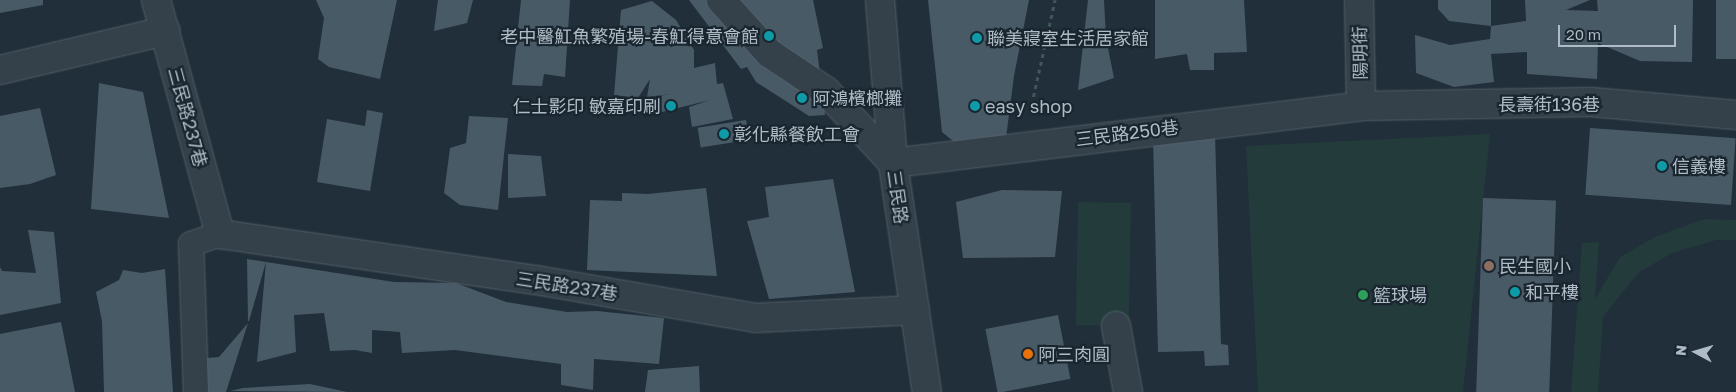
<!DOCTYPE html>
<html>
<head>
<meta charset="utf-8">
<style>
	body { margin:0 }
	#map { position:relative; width:1736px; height:392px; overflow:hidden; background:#212f3a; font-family:"Golos Text","Noto Sans TC",sans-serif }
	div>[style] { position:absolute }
	.green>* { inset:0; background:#233b3b; transform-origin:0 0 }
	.building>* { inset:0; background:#495a67; transform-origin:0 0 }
	.path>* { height:3px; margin-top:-1.5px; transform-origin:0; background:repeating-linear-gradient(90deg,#405857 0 4px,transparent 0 8px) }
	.roads { filter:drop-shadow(0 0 1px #525f68) drop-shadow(0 0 1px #525f68) }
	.service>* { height:24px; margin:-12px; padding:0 12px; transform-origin:12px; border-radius:12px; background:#34414b }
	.minor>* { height:28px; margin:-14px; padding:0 14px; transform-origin:14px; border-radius:14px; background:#34414b }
	.tertiary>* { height:28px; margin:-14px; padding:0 14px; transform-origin:14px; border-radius:14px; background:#34414b }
	.dots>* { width:14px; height:14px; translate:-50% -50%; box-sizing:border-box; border:2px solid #1a262f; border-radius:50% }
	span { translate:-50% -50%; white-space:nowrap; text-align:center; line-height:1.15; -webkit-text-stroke:4.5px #1a262f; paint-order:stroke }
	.poi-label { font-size:18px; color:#afbcc7 }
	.right { translate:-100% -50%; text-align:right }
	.left { translate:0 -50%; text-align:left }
	.street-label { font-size:18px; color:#afbcc7 }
	.north { position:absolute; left:1671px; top:327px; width:50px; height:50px; -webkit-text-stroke:4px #1a262f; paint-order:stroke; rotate:276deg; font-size:14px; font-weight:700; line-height:20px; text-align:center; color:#afbcc7 }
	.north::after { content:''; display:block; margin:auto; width:18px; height:22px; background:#afbcc7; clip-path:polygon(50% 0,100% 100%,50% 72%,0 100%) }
	.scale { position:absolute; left:1558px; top:25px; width:118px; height:22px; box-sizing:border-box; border:2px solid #afbcc7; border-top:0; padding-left:6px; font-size:15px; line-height:18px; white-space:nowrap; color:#afbcc7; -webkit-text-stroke:4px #1a262f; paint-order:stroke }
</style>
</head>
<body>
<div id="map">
	<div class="green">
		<i style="clip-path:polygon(1490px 134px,1463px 392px,1258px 392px,1246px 146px)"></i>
		<i style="left:1078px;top:202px;width:53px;height:123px;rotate:1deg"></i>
		<i style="clip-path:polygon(1704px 219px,1736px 220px,1736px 240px,1716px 240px,1672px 253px,1638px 273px,1603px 317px,1598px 392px,1571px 392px,1582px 243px,1599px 242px,1595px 299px,1620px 257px,1655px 237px)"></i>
	</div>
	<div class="building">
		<i style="clip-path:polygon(0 0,43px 0,43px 5px,0 13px)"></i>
		<i style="clip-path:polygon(316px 0,397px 0,380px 79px,329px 67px,318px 59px,324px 18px)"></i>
		<i style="clip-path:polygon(438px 0,473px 0,467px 23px,434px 31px)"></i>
		<i style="clip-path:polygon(521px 0,570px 0,565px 77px,544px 74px,542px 86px,512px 85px)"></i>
		<i style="clip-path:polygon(689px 0,813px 0,823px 48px,817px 50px,825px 115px,809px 116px,756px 82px,747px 67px,741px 69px)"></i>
		<i style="clip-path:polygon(928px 0,1029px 0,1014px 76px,1006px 138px,958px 145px,942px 132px)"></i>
		<i style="clip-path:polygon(1088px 0,1104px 0,1106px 38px,1114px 78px,1078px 90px)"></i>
		<i style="clip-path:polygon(1155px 0,1244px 0,1247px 52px,1214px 53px,1214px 70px,1190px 70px,1187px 54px,1155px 59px)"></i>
		<i style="clip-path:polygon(1438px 0,1491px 0,1491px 26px,1449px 21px,1438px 9px)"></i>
		<i style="clip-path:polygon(1525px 0,1590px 0,1566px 10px,1598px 11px,1597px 0,1693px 0,1692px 62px,1640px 61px,1598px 43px,1597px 79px,1527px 74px,1527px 52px,1491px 54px,1494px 82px,1454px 87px,1416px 73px,1415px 35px,1450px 45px,1490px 39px,1491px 26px,1526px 21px)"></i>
		<i style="left:1716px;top:0;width:20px;height:59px"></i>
		<i style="clip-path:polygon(652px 1px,676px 20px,694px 50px,694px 68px,715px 63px,717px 84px,723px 83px,733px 119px,692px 127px,689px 107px,710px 100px,654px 114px,653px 97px,670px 94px,647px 97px,650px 79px,638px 98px,614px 95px,621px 10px)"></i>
		<i style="clip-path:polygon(99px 83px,143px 92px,169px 218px,91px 209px)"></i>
		<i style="clip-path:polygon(40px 108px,56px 175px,30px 184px,0 188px,0 116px)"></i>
		<i style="clip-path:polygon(367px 110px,383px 113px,370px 191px,317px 182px,327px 119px,365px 126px)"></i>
		<i style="clip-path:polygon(469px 116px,508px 118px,498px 210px,460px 205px,444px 193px,450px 148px,466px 143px)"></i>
		<i style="left:746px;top:120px;width:20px;height:49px;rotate:81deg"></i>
		<i style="left:1590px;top:128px;width:146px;height:67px;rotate:4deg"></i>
		<i style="clip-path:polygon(1215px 134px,1221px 344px,1228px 345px,1229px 365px,1205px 366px,1204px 351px,1158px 352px,1153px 136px)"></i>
		<i style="clip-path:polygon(508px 154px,541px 156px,546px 196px,508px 198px)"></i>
		<i style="clip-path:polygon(833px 179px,855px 292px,769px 299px,747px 221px,769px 217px,765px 187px)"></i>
		<i style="clip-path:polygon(706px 188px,717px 276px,587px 270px,590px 200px,622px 201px,622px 193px,648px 194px)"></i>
		<i style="clip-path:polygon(1002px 190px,1062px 191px,1055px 257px,963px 258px,956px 202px)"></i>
		<i style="left:1483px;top:198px;width:73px;height:194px;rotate:2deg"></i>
		<i style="clip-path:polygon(28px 230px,54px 232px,61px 303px,0 315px,0 267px,2px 271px,36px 273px)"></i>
		<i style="clip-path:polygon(247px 259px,266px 262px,249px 321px,248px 321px)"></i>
		<i style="clip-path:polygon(266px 262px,394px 282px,456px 283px,506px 302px,567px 312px,597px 311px,664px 318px,659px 364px,594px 359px,593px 390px,561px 385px,561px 364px,455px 350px,402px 353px,400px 332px,372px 330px,372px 353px,355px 350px,330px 351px,324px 313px,294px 315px,296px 352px,257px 362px)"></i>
		<i style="clip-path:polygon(165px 269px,173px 392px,104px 392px,102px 321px,96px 292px,119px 280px,123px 270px,142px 273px)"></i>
		<i style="left:1058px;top:315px;width:65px;height:74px;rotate:79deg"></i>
		<i style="clip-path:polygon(61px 322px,75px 392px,0 392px,0 334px)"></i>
		<i style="clip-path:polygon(248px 323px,226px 392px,197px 392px,196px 359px,219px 357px)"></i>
		<i style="clip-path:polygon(699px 366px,700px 392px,645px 392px,648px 370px)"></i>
		<i style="clip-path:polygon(310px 384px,347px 392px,230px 391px,243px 388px)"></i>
	</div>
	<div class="path">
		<i style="left:1030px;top:112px;width:115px;rotate:-77.4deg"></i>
	</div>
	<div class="roads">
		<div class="service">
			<i style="left:196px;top:392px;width:148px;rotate:-91.9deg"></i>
			<i style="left:191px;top:244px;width:31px;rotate:-19deg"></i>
		</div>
		<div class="minor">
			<i style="left:156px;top:0;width:243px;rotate:74.7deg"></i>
			<i style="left:220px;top:234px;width:319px;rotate:8.3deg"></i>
			<i style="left:536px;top:280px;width:222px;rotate:9.8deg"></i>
			<i style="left:755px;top:318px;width:160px;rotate:-2.9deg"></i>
			<i style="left:721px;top:0;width:72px;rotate:47.8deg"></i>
			<i style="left:769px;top:53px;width:69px;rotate:33.7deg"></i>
			<i style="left:826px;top:91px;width:98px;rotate:47.1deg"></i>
			<i style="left:893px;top:163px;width:471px;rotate:-6.9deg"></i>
			<i style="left:1361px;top:106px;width:230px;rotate:-1deg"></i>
			<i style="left:1591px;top:102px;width:146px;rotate:5.1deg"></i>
			<i style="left:1359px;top:0;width:106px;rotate:88.9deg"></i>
			<i style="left:0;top:70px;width:170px;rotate:-13.3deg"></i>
			<i style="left:1116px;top:326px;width:67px;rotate:79.7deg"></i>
		</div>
		<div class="tertiary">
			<i style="left:880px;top:0;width:164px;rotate:85.4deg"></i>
			<i style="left:893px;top:163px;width:232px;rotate:81.6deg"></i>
		</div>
	</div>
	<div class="dots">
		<i style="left:769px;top:36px;background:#0f9aa8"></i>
		<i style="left:977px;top:38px;background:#0f9aa8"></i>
		<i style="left:802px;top:98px;background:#0f9aa8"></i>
		<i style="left:671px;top:106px;background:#0f9aa8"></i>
		<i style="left:975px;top:106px;background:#0f9aa8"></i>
		<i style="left:724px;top:134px;background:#0f9aa8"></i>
		<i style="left:1662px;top:166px;background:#0f9aa8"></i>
		<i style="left:1489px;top:266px;background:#8d6e63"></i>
		<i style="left:1515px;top:292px;background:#0f9aa8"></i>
		<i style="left:1363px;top:295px;background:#2e9e5b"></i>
		<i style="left:1028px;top:354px;background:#e8710a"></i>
	</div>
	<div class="poi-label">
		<span class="right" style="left:759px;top:36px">老中醫魟魚繁殖場-春魟得意會館</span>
		<span class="left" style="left:987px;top:38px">聯美寢室生活居家館</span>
		<span class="left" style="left:812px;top:98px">阿鴻檳榔攤</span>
		<span class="right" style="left:661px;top:106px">仁士影印 敏嘉印刷</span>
		<span class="left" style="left:985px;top:106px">easy shop</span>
		<span class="left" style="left:734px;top:134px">彰化縣餐飲工會</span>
		<span class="left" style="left:1672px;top:166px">信義樓</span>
		<span class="left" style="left:1499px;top:266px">民生國小</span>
		<span class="left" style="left:1525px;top:292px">和平樓</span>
		<span class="left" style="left:1373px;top:295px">籃球場</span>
		<span class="left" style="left:1038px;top:354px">阿三肉圓</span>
	</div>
	<div class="street-label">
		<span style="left:1360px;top:53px;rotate:-91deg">陽明街</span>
		<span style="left:1549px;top:104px">長壽街136巷</span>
		<span style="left:188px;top:117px;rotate:75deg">三民路237巷</span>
		<span style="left:1127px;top:133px;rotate:-7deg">三民路250巷</span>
		<span style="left:898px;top:197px;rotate:82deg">三民路</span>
		<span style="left:567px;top:286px;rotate:9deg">三民路237巷</span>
	</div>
	<div class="north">N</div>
	<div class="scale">20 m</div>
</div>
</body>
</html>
